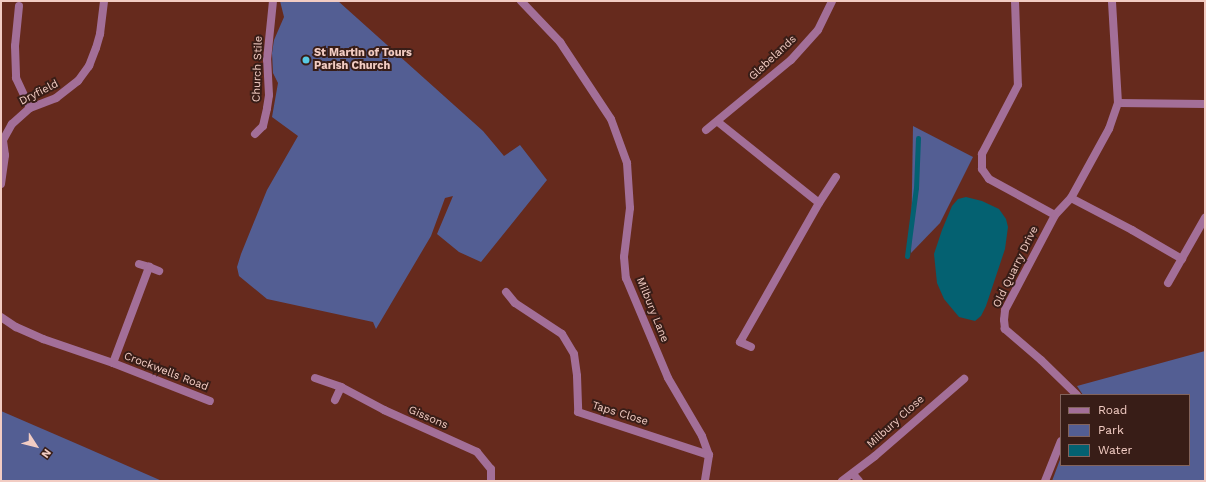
<!DOCTYPE html>
<html>
<head>
<meta charset="utf-8">
<style>
	body { margin:0 }
	#map { position:relative; width:1206px; height:482px; overflow:hidden; background:#662a1d; font-family:"Work Sans",sans-serif }
	div>[style] { position:absolute }
	.green>* { inset:0; background:#535e93 }
	.water>* { inset:0; background:#046171 }
	.stream>* { height:5px; margin:-2.5px; padding:0 2.5px; transform-origin:2.5px; border-radius:2.5px; background:#046171 }
	.street>* { height:8px; margin:-4px; padding:0 4px; transform-origin:4px; border-radius:4px; background:#a36f98 }
	.dots>* { width:11px; height:11px; translate:-50% -50%; box-sizing:border-box; border:2px solid #381d17; border-radius:50% }
	span { translate:-50% -50%; white-space:nowrap; text-align:center; line-height:1.15; -webkit-text-stroke:4px #381d17; paint-order:stroke }
	.poi-label { font-size:11px; color:#f2ccc3; font-weight:700 }
	.left { translate:0 -50%; text-align:left }
	.street-label { font-size:11px; color:#f2ccc3 }
	.frame { position:absolute; inset:0; border:2px solid #f2ccc3; pointer-events:none }
	.legend { position:absolute; left:1060px; top:394px; width:130px; height:72px; box-sizing:border-box; background:#381d17; border:1px solid #82635c; margin:0; padding:5px 7px; list-style:none; font-size:12px; color:#f2ccc3 }
	.legend li { display:flex; align-items:center; gap:8px; height:20px }
	.legend b { width:20px; border:1px solid #82635c }
	.north { position:absolute; left:16px; top:426px; width:40px; height:40px; -webkit-text-stroke:3px #381d17; paint-order:stroke; rotate:126deg; font-size:11px; font-weight:700; line-height:16px; text-align:center; color:#f2ccc3 }
	.north::after { content:''; display:block; margin:auto; width:14px; height:18px; background:#f2ccc3; clip-path:polygon(50% 0,100% 100%,50% 72%,0 100%) }
</style>
</head>
<body>
<div id="map">
	<div class="green">
		<i style="clip-path:polygon(280px 1px,338px 1px,483px 131px,504px 156px,520px 145px,547px 180px,481px 262px,459px 252px,437px 234px,453px 196px,445px 198px,431px 236px,376px 329px,373px 322px,267px 299px,239px 276px,237px 267px,241px 254px,267px 190px,298px 136px,272px 117px,278px 83px,273px 73px,272px 53px,274px 40px,284px 17px)"></i>
		<i style="clip-path:polygon(913px 126px,973px 157px,940px 223px,911px 253px)"></i>
		<i style="clip-path:polygon(1205px 351px,1205px 481px,1052px 481px,1061px 457px,1061px 465px,1189px 465px,1189px 395px,1083px 395px,1077px 386px)"></i>
		<i style="clip-path:polygon(1px 411px,82px 446px,162px 481px,1px 481px)"></i>
	</div>
	<div class="water">
		<i style="clip-path:polygon(966px 197px,982px 201px,999px 209px,1006px 219px,1008px 227px,1005px 249px,986px 306px,981px 316px,975px 321px,959px 317px,944px 299px,937px 283px,934px 254px,942px 230px,952px 206px,958px 199px)"></i>
	</div>
	<div class="stream">
		<i style="left:907px;top:256px;width:69px;rotate:-82.5deg"></i>
		<i style="left:916px;top:188px;width:50px;rotate:-87.7deg"></i>
	</div>
	<div class="street">
		<i style="left:521px;top:1px;width:57px;rotate:46.4deg"></i>
		<i style="left:560px;top:42px;width:92px;rotate:56.5deg"></i>
		<i style="left:611px;top:119px;width:47px;rotate:70deg"></i>
		<i style="left:627px;top:163px;width:45px;rotate:86.2deg"></i>
		<i style="left:630px;top:208px;width:49px;rotate:97deg"></i>
		<i style="left:624px;top:257px;width:21px;rotate:85deg"></i>
		<i style="left:626px;top:278px;width:108px;rotate:67.2deg"></i>
		<i style="left:668px;top:378px;width:67px;rotate:59.6deg"></i>
		<i style="left:702px;top:436px;width:20px;rotate:70deg"></i>
		<i style="left:709px;top:455px;width:26px;rotate:99deg"></i>
		<i style="left:1015px;top:1px;width:84px;rotate:88deg"></i>
		<i style="left:1018px;top:85px;width:78px;rotate:117.6deg"></i>
		<i style="left:982px;top:154px;width:15px;rotate:90deg"></i>
		<i style="left:982px;top:169px;width:12px;rotate:55deg"></i>
		<i style="left:989px;top:179px;width:75px;rotate:28.6deg"></i>
		<i style="left:19px;top:6px;width:40px;rotate:95.7deg"></i>
		<i style="left:15px;top:46px;width:32px;rotate:88deg"></i>
		<i style="left:16px;top:78px;width:33px;rotate:65deg"></i>
		<i style="left:1118px;top:103px;width:87px;rotate:0.7deg"></i>
		<i style="left:718px;top:122px;width:129px;rotate:38.7deg"></i>
		<i style="left:819px;top:203px;width:160px;rotate:119.6deg"></i>
		<i style="left:740px;top:342px;width:12px;rotate:24deg"></i>
		<i style="left:706px;top:130px;width:110px;rotate:-39.5deg"></i>
		<i style="left:791px;top:60px;width:40px;rotate:-48deg"></i>
		<i style="left:818px;top:30px;width:32px;rotate:-64deg"></i>
		<i style="left:255px;top:134px;width:11px;rotate:-45deg"></i>
		<i style="left:263px;top:126px;width:18px;rotate:-77deg"></i>
		<i style="left:267px;top:108px;width:13px;rotate:-81deg"></i>
		<i style="left:269px;top:95px;width:35px;rotate:-93deg"></i>
		<i style="left:267px;top:60px;width:59px;rotate:-84.2deg"></i>
		<i style="left:1px;top:184px;width:29px;rotate:-82deg"></i>
		<i style="left:5px;top:155px;width:15px;rotate:-98deg"></i>
		<i style="left:3px;top:140px;width:18px;rotate:-61deg"></i>
		<i style="left:12px;top:124px;width:24px;rotate:-42deg"></i>
		<i style="left:30px;top:108px;width:28px;rotate:-21deg"></i>
		<i style="left:56px;top:98px;width:28px;rotate:-38deg"></i>
		<i style="left:78px;top:81px;width:19px;rotate:-54deg"></i>
		<i style="left:89px;top:66px;width:19px;rotate:-69deg"></i>
		<i style="left:96px;top:48px;width:15px;rotate:-74deg"></i>
		<i style="left:100px;top:34px;width:33px;rotate:-83deg"></i>
		<i style="left:1071px;top:198px;width:69px;rotate:27.7deg"></i>
		<i style="left:1132px;top:230px;width:58px;rotate:30.1deg"></i>
		<i style="left:819px;top:203px;width:31px;rotate:-57deg"></i>
		<i style="left:139px;top:264px;width:10px;rotate:17deg"></i>
		<i style="left:1168px;top:283px;width:75px;rotate:-60.4deg"></i>
		<i style="left:506px;top:292px;width:14px;rotate:51deg"></i>
		<i style="left:515px;top:303px;width:56px;rotate:33.4deg"></i>
		<i style="left:562px;top:334px;width:23px;rotate:59deg"></i>
		<i style="left:574px;top:354px;width:22px;rotate:82deg"></i>
		<i style="left:577px;top:376px;width:36px;rotate:88deg"></i>
		<i style="left:578px;top:412px;width:138px;rotate:18.2deg"></i>
		<i style="left:1px;top:317px;width:18px;rotate:34deg"></i>
		<i style="left:16px;top:327px;width:30px;rotate:24deg"></i>
		<i style="left:43px;top:339px;width:74px;rotate:18.9deg"></i>
		<i style="left:113px;top:363px;width:104px;rotate:21.4deg"></i>
		<i style="left:113px;top:363px;width:103px;rotate:-69.4deg"></i>
		<i style="left:149px;top:267px;width:11px;rotate:22deg"></i>
		<i style="left:315px;top:378px;width:28px;rotate:19deg"></i>
		<i style="left:341px;top:387px;width:49px;rotate:28.1deg"></i>
		<i style="left:384px;top:410px;width:102px;rotate:24.3deg"></i>
		<i style="left:477px;top:452px;width:22px;rotate:51deg"></i>
		<i style="left:491px;top:469px;width:12px;rotate:90deg"></i>
		<i style="left:1077px;top:395px;width:50px;rotate:-135.8deg"></i>
		<i style="left:1041px;top:360px;width:48px;rotate:-139.3deg"></i>
		<i style="left:1005px;top:329px;width:9px;rotate:-96deg"></i>
		<i style="left:1004px;top:320px;width:10px;rotate:-84deg"></i>
		<i style="left:1005px;top:310px;width:107px;rotate:-62.2deg"></i>
		<i style="left:1055px;top:215px;width:23px;rotate:-47deg"></i>
		<i style="left:1071px;top:198px;width:79px;rotate:-61.2deg"></i>
		<i style="left:1109px;top:129px;width:28px;rotate:-71deg"></i>
		<i style="left:1118px;top:103px;width:102px;rotate:-93.4deg"></i>
		<i style="left:335px;top:400px;width:14px;rotate:-65deg"></i>
		<i style="left:853px;top:474px;width:9px;rotate:49deg"></i>
		<i style="left:842px;top:481px;width:41px;rotate:-37.1deg"></i>
		<i style="left:875px;top:456px;width:118px;rotate:-40.9deg"></i>
		<i style="left:1045px;top:481px;width:43px;rotate:-68.2deg"></i>
	</div>
	<div class="dots">
		<i style="left:306px;top:60px;background:#57c9e2"></i>
	</div>
	<div class="poi-label">
		<span class="left" style="left:314px;top:60px">St Martin of Tours<br>Parish Church</span>
	</div>
	<div class="street-label">
		<span style="left:773px;top:58px;rotate:-43deg">Glebelands</span>
		<span style="left:258px;top:69px;rotate:-88deg">Church Stile</span>
		<span style="left:39px;top:93px;rotate:-27deg">Dryfield</span>
		<span style="left:1016px;top:267px;rotate:-64deg">Old Quarry Drive</span>
		<span style="left:652px;top:310px;rotate:68deg">Milbury Lane</span>
		<span style="left:166px;top:372px;rotate:21deg">Crockwells Road</span>
		<span style="left:620px;top:414px;rotate:17deg">Taps Close</span>
		<span style="left:428px;top:418px;rotate:24deg">Gissons</span>
		<span style="left:896px;top:422px;rotate:-42deg">Milbury Close</span>
	</div>
	<div class="frame"></div>
	<ul class="legend">
	<li><b style="height:5px;background:#a36f98"></b>Road</li>
	<li><b style="height:11px;background:#535e93"></b>Park</li>
	<li><b style="height:11px;background:#046171"></b>Water</li>
	</ul>
	<div class="north">N</div>
</div>
</body>
</html>
